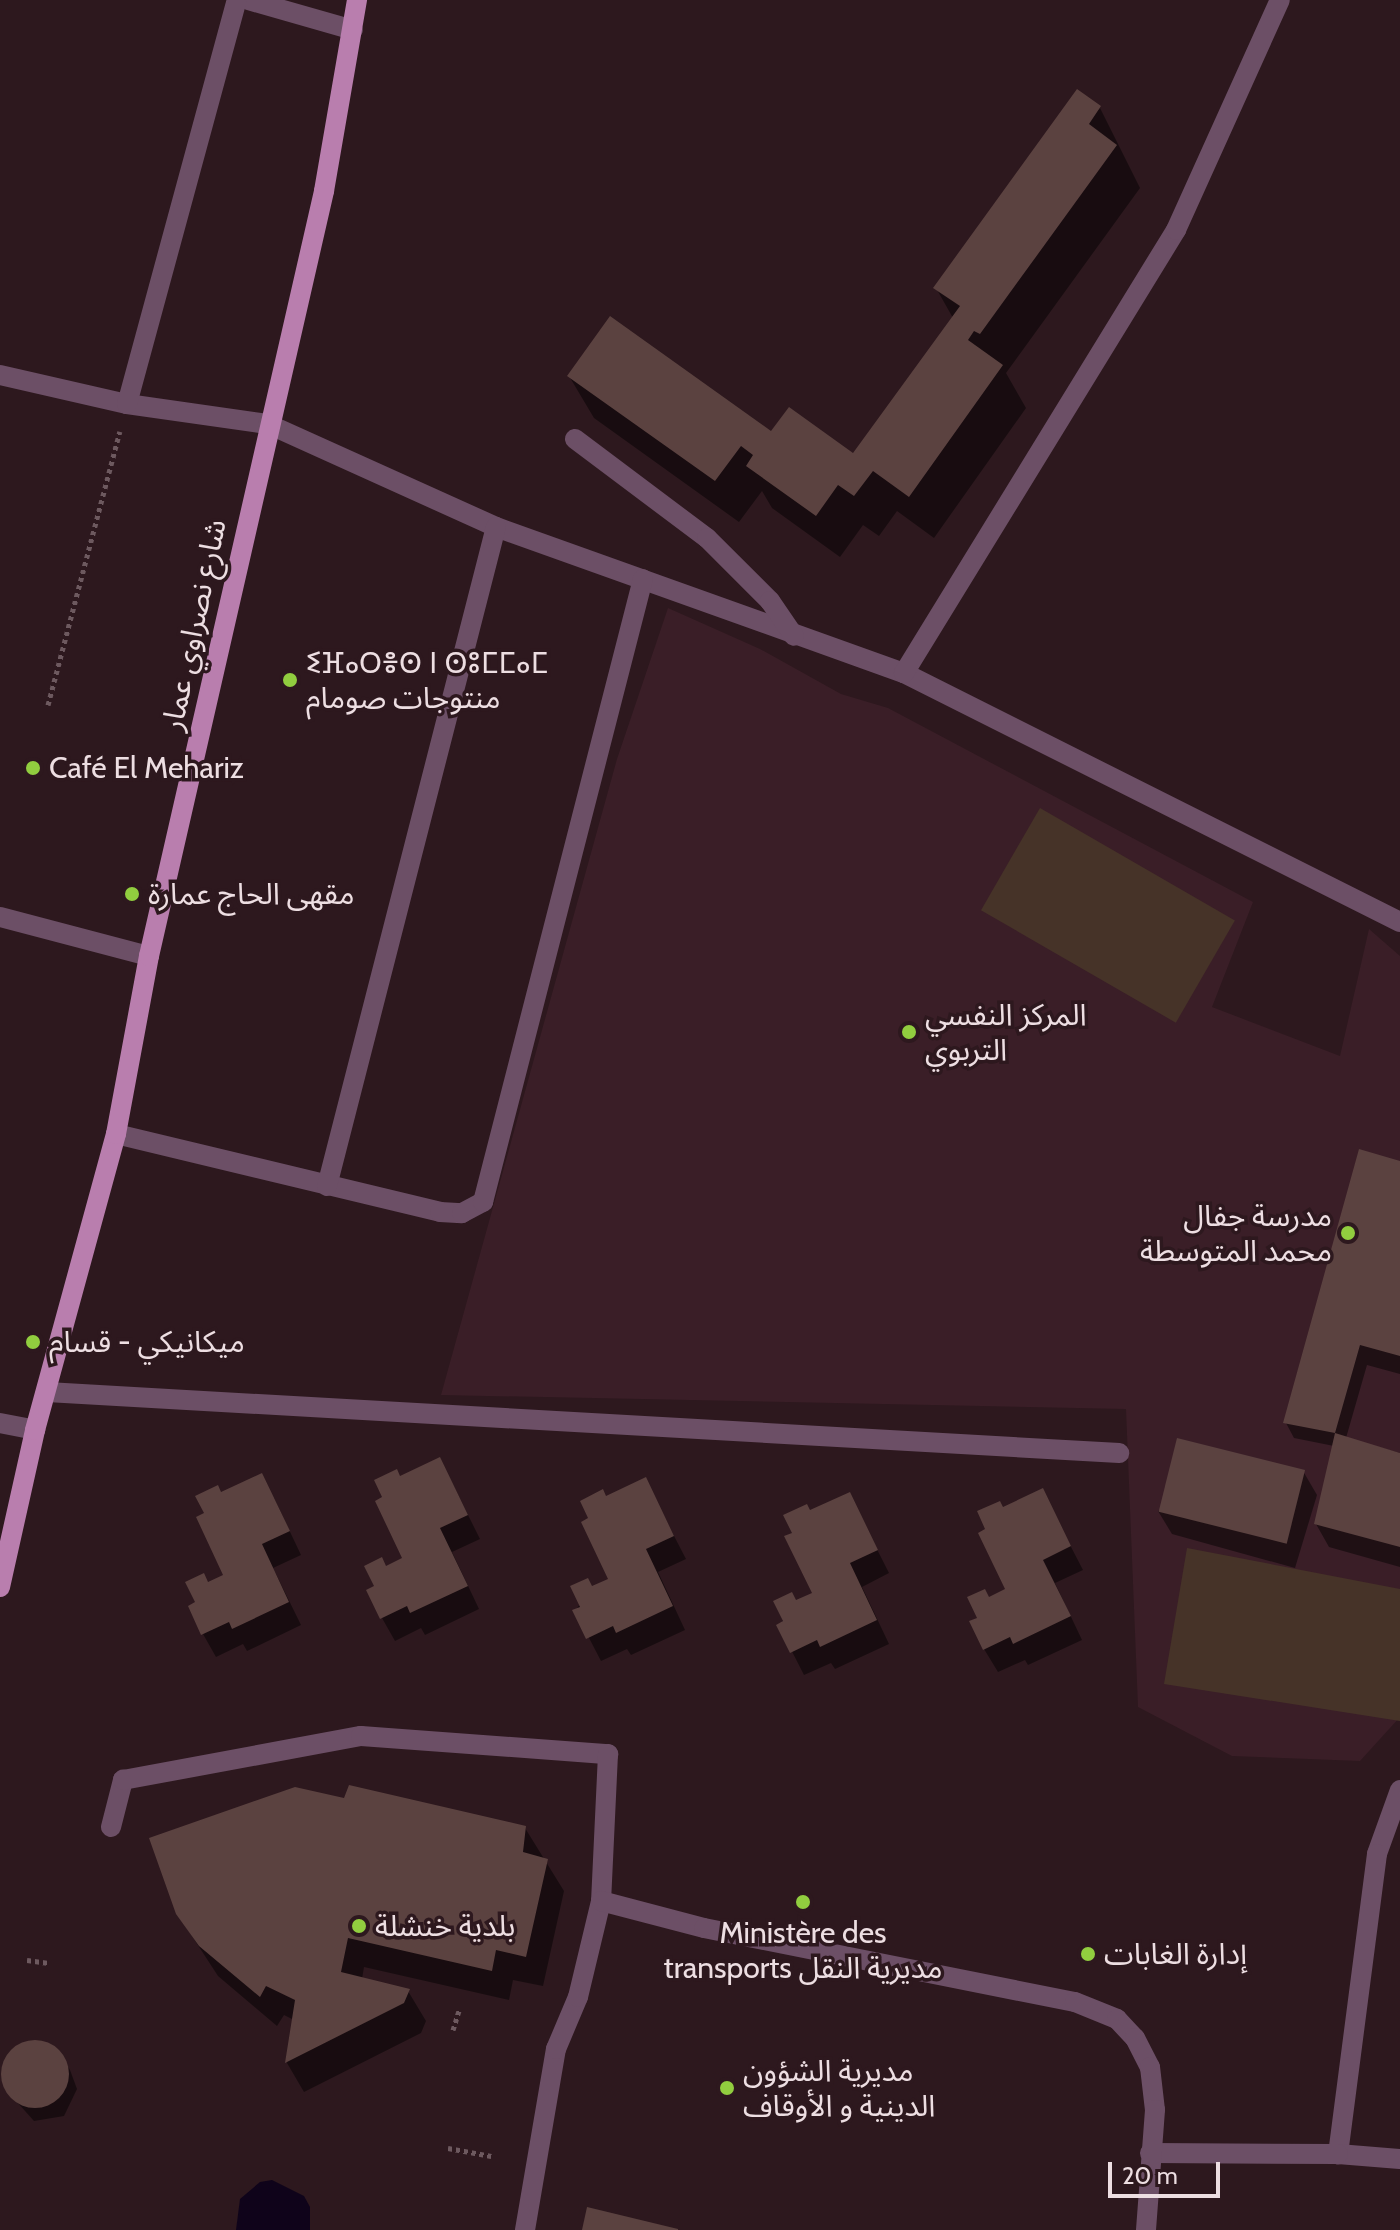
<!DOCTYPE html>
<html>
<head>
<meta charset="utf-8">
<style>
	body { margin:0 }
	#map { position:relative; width:1400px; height:2230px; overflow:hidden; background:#2d181e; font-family:Cabin,"Noto Sans Arabic","Noto Sans Tifinagh",sans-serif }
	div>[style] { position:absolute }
	.built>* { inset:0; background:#3a1e27 }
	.green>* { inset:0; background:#463328; transform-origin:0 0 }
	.water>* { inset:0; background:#0f031a }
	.shadow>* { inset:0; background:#0007 }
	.building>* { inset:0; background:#5b4240; transform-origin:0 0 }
	.round { border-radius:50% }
	.path>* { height:5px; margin-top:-2.5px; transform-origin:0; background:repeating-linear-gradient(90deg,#6d595f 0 4px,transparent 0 8px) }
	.service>* { height:20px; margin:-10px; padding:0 10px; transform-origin:10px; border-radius:10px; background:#6c4f66 }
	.minor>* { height:20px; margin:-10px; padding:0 10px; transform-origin:10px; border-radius:10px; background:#6c4f66 }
	.primary>* { height:20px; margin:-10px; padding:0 10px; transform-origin:10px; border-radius:10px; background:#b97eae }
	.dots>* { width:22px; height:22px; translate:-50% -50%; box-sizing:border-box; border:4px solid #2d181e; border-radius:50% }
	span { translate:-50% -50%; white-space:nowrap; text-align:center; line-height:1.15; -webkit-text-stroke:7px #2d181e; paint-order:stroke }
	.street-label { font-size:30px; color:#eddee2 }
	.poi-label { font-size:30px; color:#eddee2 }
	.left { translate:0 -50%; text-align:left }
	.right { translate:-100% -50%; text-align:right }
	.scale { position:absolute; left:1108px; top:2162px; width:112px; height:36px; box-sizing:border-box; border:4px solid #eddee2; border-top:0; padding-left:10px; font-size:24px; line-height:28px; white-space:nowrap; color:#eddee2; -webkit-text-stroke:6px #2d181e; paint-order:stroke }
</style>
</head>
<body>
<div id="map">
	<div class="built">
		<i style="clip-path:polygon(668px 608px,760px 649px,841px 694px,888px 708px,1253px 902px,1212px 1007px,1340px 1056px,1369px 929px,1400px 956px,1400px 1717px,1360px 1761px,1232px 1756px,1138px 1707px,1126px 1409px,441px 1395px,617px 759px)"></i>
	</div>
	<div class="green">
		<i style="left:1040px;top:808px;width:225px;height:118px;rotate:30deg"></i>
		<i style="clip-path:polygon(1187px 1548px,1400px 1589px,1400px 1721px,1164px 1684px)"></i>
	</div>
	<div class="water">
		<i style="clip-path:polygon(272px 2180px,304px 2196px,310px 2207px,310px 2230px,236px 2230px,240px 2199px,260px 2182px)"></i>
	</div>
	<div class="shadow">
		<i style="clip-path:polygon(1100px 108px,1140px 188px,1006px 373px,1026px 408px,934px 538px,897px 511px,879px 536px,863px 525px,840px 557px,772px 508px,762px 491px,739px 522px,594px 418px,569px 376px,854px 456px,953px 318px,936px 288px)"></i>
		<i style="clip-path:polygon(1400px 1163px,1400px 1374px,1367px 1365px,1346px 1438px,1400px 1453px,1400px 1567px,1329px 1547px,1316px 1524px,1334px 1446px,1294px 1438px,1286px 1423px)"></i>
		<i style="clip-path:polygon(440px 1459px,480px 1539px,452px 1552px,479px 1609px,425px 1635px,421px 1628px,395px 1641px,382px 1618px,376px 1587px,386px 1568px,405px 1559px,400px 1478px)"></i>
		<i style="clip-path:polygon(1303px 1471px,1317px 1495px,1295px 1568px,1172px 1534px,1158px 1511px)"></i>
		<i style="clip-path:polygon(645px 1480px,686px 1559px,658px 1572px,685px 1630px,631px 1655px,627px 1649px,601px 1661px,575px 1611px,592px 1588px,611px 1580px,591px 1519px,606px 1499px)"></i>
		<i style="clip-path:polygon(1042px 1491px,1083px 1570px,1055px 1583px,1082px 1640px,1028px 1665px,1025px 1660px,998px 1672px,984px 1649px,979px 1619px,989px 1600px,1008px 1590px,988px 1530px,1003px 1510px)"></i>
		<i style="clip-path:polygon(221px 1494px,274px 1498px,301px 1555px,273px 1568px,301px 1625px,247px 1651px,243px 1644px,216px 1657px,203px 1634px,198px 1603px,208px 1584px,226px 1575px,206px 1514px)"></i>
		<i style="clip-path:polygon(849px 1494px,889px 1573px,862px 1587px,889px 1644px,835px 1669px,831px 1663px,804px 1675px,779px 1626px,795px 1603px,814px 1594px,795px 1534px,809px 1513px)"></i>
		<i style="clip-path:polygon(345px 1801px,525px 1828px,564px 1891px,543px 1986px,513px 1980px,509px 2000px,364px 1967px,362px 1979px,408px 1991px,426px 2021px,421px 2033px,304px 2092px,287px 2063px,294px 2020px,284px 2015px,277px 2026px,218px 1976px,177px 1913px)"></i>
		<i style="clip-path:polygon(34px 2042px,61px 2054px,70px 2070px,77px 2089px,64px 2116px,34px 2121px,8px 2092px,3px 2070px,14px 2050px)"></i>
	</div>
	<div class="building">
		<i style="clip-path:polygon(1077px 89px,1101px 106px,1089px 124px,1117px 145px,980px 334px,974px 331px,968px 340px,1003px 365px,909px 497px,873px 471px,854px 496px,838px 485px,816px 516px,746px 466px,753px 455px,741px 446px,715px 481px,567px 376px,610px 316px,771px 431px,789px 407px,853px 453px,960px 306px,933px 288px)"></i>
		<i style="clip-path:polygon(1359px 1149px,1400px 1161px,1400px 1356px,1360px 1345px,1335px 1433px,1283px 1423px)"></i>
		<i style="clip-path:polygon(1335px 1433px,1400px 1453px,1400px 1547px,1314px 1524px)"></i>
		<i style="left:1177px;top:1438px;width:132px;height:76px;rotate:14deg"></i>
		<i style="clip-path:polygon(440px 1457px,468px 1515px,440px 1528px,468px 1586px,410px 1613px,407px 1606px,380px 1619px,366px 1590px,374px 1586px,364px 1566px,382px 1557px,386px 1566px,402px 1558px,375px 1501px,382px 1497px,374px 1480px,397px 1469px,400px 1476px)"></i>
		<i style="clip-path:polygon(262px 1473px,290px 1531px,262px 1544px,289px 1602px,232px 1629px,229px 1622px,201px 1635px,188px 1606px,195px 1602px,185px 1582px,204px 1573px,208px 1582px,223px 1575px,196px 1517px,204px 1513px,195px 1496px,218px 1485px,221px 1492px)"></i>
		<i style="clip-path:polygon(646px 1477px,674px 1536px,646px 1549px,673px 1606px,616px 1633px,613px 1626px,586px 1639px,572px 1610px,580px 1607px,570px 1586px,588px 1578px,592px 1586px,608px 1579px,581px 1522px,588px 1518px,580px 1501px,603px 1489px,606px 1496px)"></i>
		<i style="clip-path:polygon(1043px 1488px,1071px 1546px,1043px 1560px,1071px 1616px,1013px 1644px,1010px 1637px,983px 1650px,969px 1621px,977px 1618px,967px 1597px,985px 1589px,989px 1597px,1005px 1589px,978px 1533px,985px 1529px,977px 1511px,1000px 1501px,1003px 1507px)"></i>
		<i style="clip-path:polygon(850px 1492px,878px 1550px,850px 1563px,877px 1620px,820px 1647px,817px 1640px,790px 1653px,776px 1625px,783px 1621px,773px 1601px,792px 1592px,796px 1600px,812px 1593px,784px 1536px,792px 1533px,783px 1515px,807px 1504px,810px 1510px)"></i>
		<i style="clip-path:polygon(349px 1785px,526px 1826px,523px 1852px,548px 1859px,526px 1957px,496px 1950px,492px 1971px,348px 1938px,341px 1972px,410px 1989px,404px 2003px,285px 2063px,295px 2000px,266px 1986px,260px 1997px,199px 1946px,176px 1914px,149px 1838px,295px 1787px,344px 1798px)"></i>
		<i class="round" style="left:1px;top:2040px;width:68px;height:68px"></i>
		<i style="clip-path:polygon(587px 2207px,678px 2229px,678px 2230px,582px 2230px)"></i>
	</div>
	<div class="path">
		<i style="left:48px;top:705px;width:283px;rotate:-75.3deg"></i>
		<i style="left:27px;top:1960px;width:22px;rotate:8deg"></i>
		<i style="left:453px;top:2030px;width:21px;rotate:-73deg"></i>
		<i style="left:448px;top:2148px;width:44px;rotate:10.5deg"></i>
	</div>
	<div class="service">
		<i style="left:111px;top:1827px;width:49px;rotate:-75.7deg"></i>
		<i style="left:123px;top:1780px;width:242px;rotate:-10.5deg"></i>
		<i style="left:361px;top:1736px;width:248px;rotate:4.2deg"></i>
		<i style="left:608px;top:1754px;width:147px;rotate:92.7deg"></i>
	</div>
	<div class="minor">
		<i style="left:248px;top:0;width:109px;rotate:15.9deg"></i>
		<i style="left:0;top:375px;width:130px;rotate:12.9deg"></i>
		<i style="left:127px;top:404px;width:142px;rotate:8.1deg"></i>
		<i style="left:268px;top:424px;width:250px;rotate:24.3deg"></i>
		<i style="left:496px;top:527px;width:433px;rotate:19.7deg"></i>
		<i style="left:904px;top:673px;width:555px;rotate:26.66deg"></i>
		<i style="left:127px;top:404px;width:419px;rotate:-74.8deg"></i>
		<i style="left:575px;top:439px;width:165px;rotate:36.9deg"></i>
		<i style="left:707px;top:538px;width:89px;rotate:45deg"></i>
		<i style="left:770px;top:601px;width:42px;rotate:55.6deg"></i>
		<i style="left:904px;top:673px;width:520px;rotate:-58.45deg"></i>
		<i style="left:1176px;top:230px;width:252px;rotate:-65.7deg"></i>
		<i style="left:0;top:917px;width:154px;rotate:14.7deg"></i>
		<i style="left:116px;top:1134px;width:333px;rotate:13.5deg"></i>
		<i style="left:440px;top:1212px;width:22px;rotate:3deg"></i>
		<i style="left:462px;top:1213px;width:24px;rotate:-28deg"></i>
		<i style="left:483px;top:1202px;width:643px;rotate:-75.6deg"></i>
		<i style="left:327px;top:1186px;width:680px;rotate:-75.62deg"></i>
		<i style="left:47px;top:1392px;width:1074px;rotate:3.26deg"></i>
		<i style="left:0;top:1423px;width:36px;rotate:11deg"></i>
		<i style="left:1400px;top:1790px;width:68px;rotate:109.8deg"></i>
		<i style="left:1377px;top:1854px;width:303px;rotate:97.4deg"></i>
		<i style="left:1338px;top:2154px;width:62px;rotate:4.6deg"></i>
		<i style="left:1150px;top:2153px;width:188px;rotate:0.3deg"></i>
		<i style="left:525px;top:2230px;width:184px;rotate:-80.3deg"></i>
		<i style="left:556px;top:2049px;width:56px;rotate:-67.1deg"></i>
		<i style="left:578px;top:1997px;width:99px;rotate:-76.5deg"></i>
		<i style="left:601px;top:1901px;width:106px;rotate:14.7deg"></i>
		<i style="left:704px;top:1928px;width:378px;rotate:11.3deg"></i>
		<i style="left:1075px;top:2002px;width:45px;rotate:22deg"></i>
		<i style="left:1117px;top:2019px;width:26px;rotate:47deg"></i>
		<i style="left:1135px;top:2038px;width:33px;rotate:63deg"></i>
		<i style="left:1150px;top:2067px;width:43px;rotate:83.4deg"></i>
		<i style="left:1155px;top:2110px;width:120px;rotate:94.3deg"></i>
	</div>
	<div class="primary">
		<i style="left:0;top:1587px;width:161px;rotate:-77.4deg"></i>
		<i style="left:35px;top:1430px;width:307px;rotate:-74.7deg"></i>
		<i style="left:116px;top:1134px;width:181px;rotate:-79.5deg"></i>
		<i style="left:149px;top:956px;width:785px;rotate:-77.11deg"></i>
		<i style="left:324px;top:191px;width:194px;rotate:-80.2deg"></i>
	</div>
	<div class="dots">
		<i style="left:290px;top:680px;background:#91cd3f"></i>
		<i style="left:33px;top:768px;background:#91cd3f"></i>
		<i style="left:132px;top:894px;background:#91cd3f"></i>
		<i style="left:909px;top:1032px;background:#91cd3f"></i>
		<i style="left:1348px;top:1233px;background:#91cd3f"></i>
		<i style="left:33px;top:1342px;background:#91cd3f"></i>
		<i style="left:803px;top:1902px;background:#91cd3f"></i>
		<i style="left:359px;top:1926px;background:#91cd3f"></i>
		<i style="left:1088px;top:1954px;background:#91cd3f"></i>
		<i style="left:727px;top:2088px;background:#91cd3f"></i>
	</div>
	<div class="street-label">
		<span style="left:194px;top:625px;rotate:-78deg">شارع نصراوي عمار</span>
	</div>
	<div class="poi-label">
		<span class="left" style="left:306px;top:680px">ⵉⴼⴰⵔⴻⵙ ⵏ ⵙⵓⵎⵎⴰⵎ<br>منتوجات صومام</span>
		<span class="left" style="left:49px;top:768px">Café El Mehariz</span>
		<span class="left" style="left:148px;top:894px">مقهى الحاج عمارة</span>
		<span class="left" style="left:925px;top:1032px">المركز النفسي<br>التربوي</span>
		<span class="right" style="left:1332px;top:1233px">مدرسة جفال<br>محمد المتوسطة</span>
		<span class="left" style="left:49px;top:1342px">ميكانيكي - قسام</span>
		<span class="left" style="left:375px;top:1926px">بلدية خنشلة</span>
		<span style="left:803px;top:1950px">Ministère des<br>transports مديرية النقل</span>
		<span class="left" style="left:1104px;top:1954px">إدارة الغابات</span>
		<span class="left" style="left:743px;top:2088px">مديرية الشؤون<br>الدينية و الأوقاف</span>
	</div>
	<div class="scale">20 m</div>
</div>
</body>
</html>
